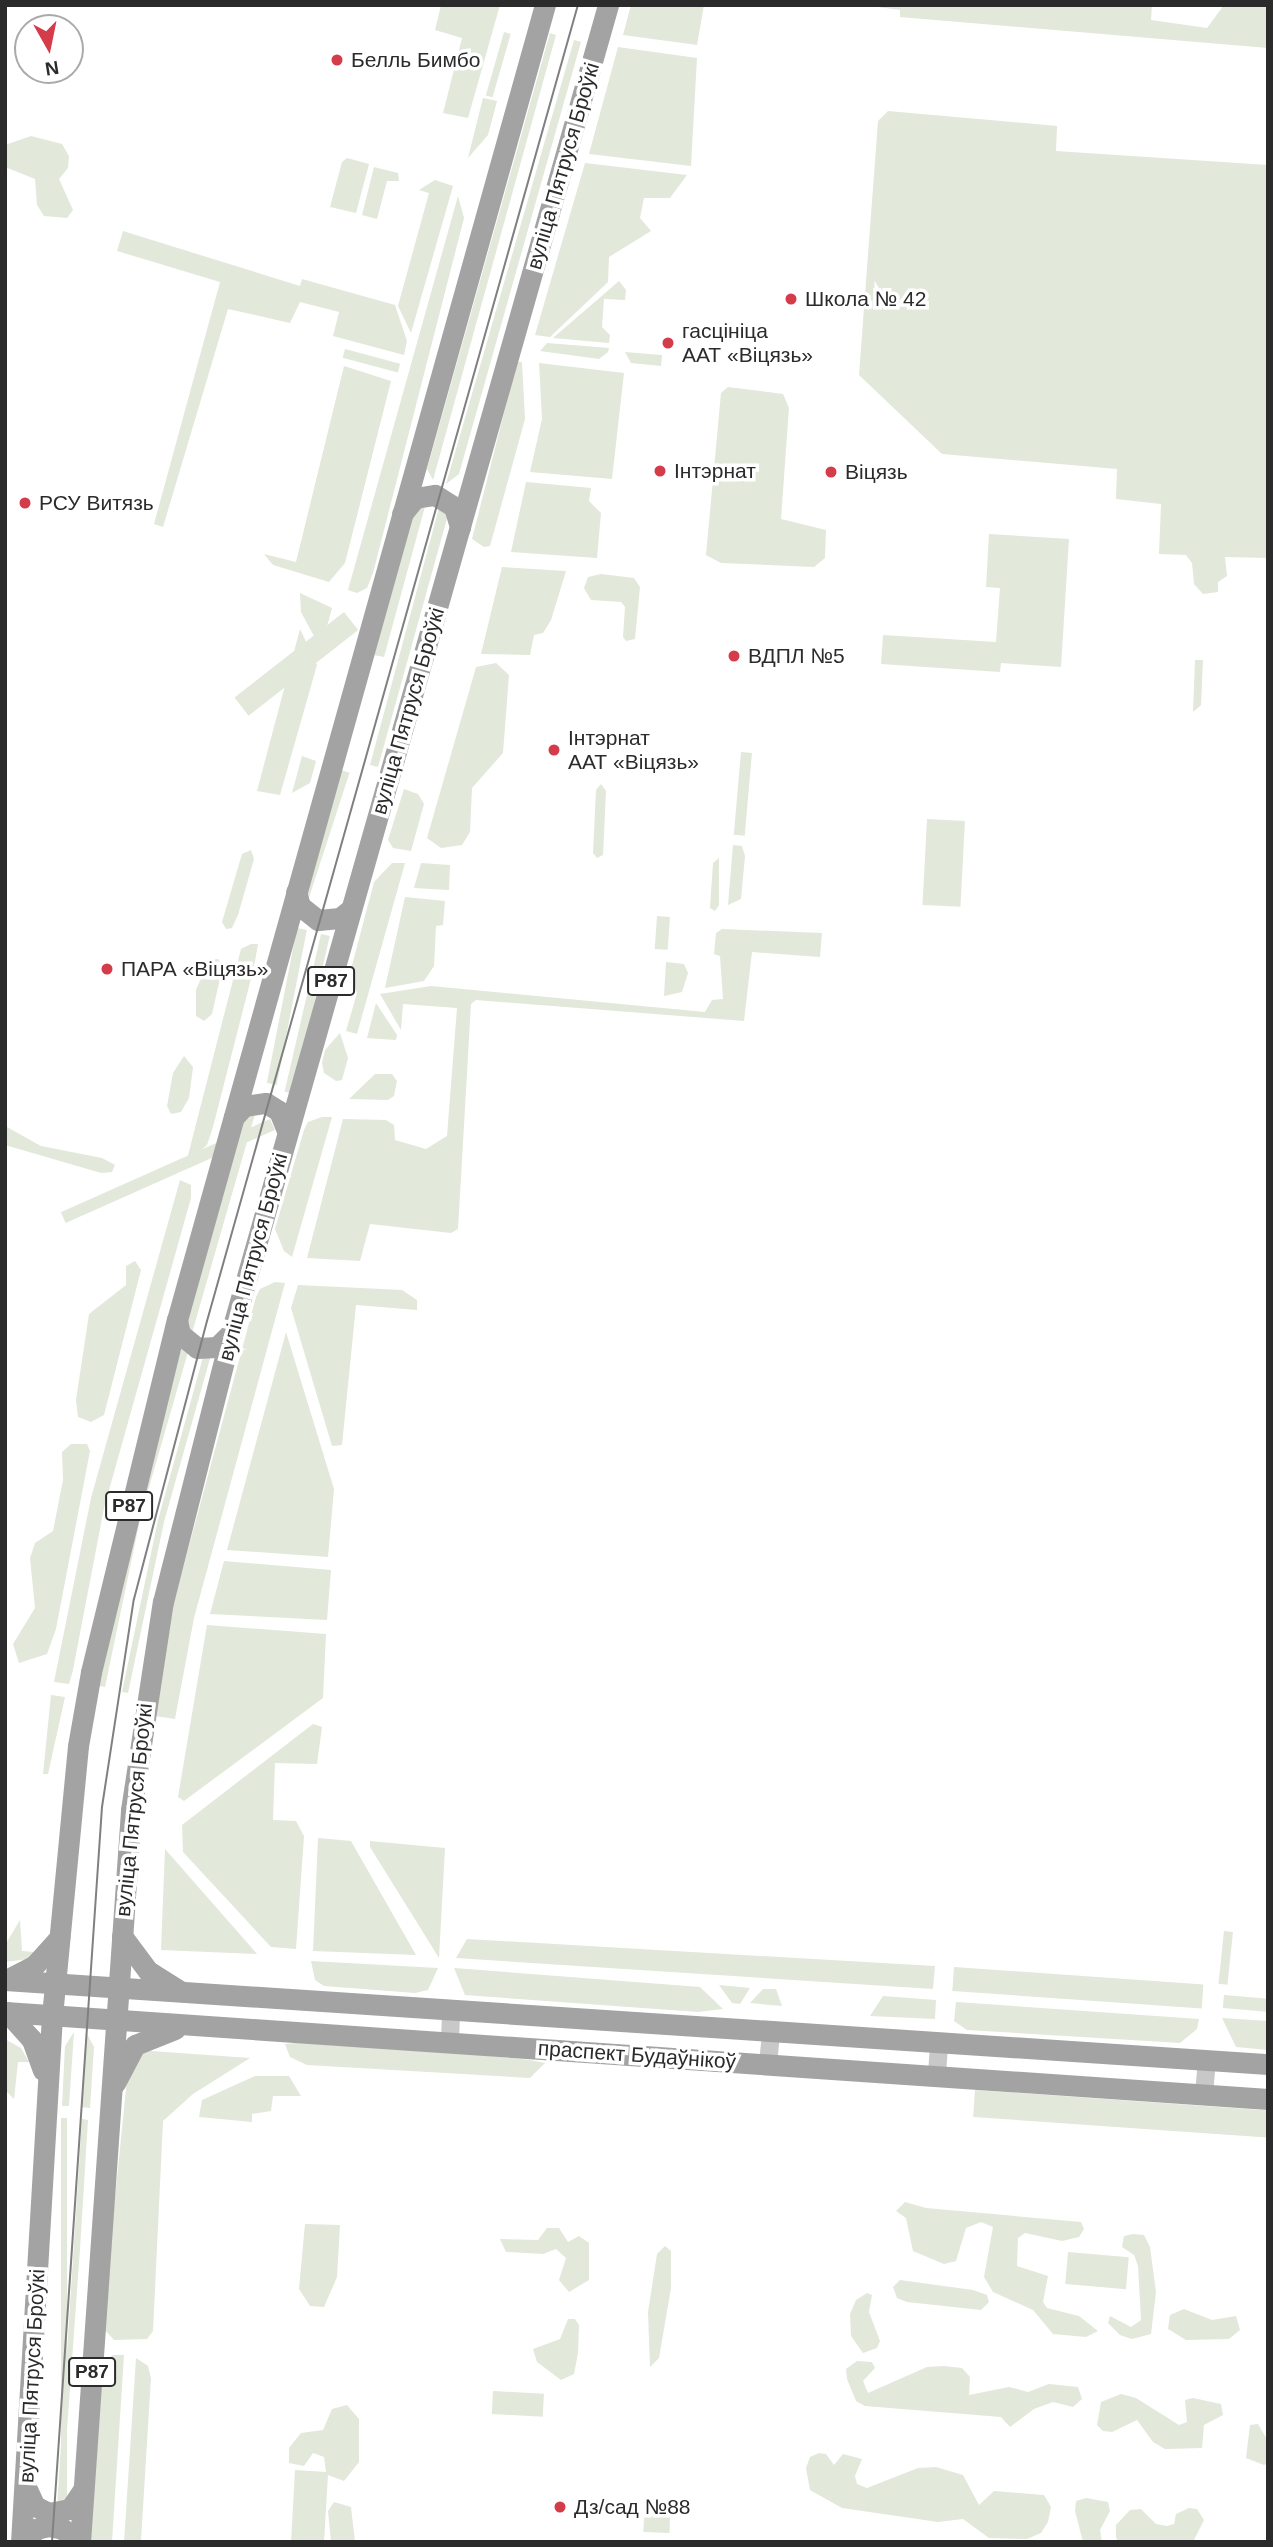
<!DOCTYPE html>
<html>
<head>
<meta charset="utf-8">
<style>
	body { margin:0 }
	#map { position:relative; width:1273px; height:2547px; overflow:hidden; background:#fff; font-family:Arial,sans-serif }
	div>[style] { position:absolute }
	.green>* { inset:0; background:#e2e8da; transform-origin:0 0 }
	.minor>* { height:18px; margin:-9px; padding:0 9px; transform-origin:9px; border-radius:9px; background:#c8c8c8 }
	.major>* { height:21px; margin:-10.5px; padding:0 10.5px; transform-origin:10.5px; border-radius:10.5px; background:#a3a3a3 }
	.tram>* { height:2px; margin:-1px; padding:0 1px; transform-origin:1px; border-radius:1px; background:#808080 }
	.dots>* { width:19px; height:19px; translate:-50% -50%; box-sizing:border-box; border:4px solid #fff; border-radius:50% }
	span { translate:-50% -50%; white-space:nowrap; text-align:center; line-height:1.15; -webkit-text-stroke:7px #fff; paint-order:stroke }
	.shield-label span { padding:2px 5px; background:#fff; border:2px solid; border-radius:5px; -webkit-text-stroke-width:0 }
	.shield-label { font-size:19px; color:#2b2b2b; font-weight:700 }
	.poi-label { font-size:21px; color:#2b2b2b }
	.left { translate:0 -50%; text-align:left }
	.street-label { font-size:21px; color:#2b2b2b }
	.frame { position:absolute; inset:0; border:7px solid #2b2b2b; pointer-events:none }
	.north { position:absolute; left:14px; top:14px; width:70px; height:70px; box-sizing:border-box; background:#fff; border:2px solid #aaa; border-radius:50%; rotate:171deg; font-size:19px; font-weight:700; line-height:28px; text-align:center; color:#2b2b2b }
	.north::after { content:''; display:block; margin:auto; width:24px; height:32px; background:#d43c49; clip-path:polygon(50% 0,100% 100%,50% 72%,0 100%) }
</style>
</head>
<body>
<div id="map">
	<div class="green">
		<i style="clip-path:polygon(441px 5px,500px 5px,468px 118px,443px 113px,462px 38px,435px 30px)"></i>
		<i style="clip-path:polygon(631px 5px,704px 5px,697px 45px,623px 35px)"></i>
		<i style="clip-path:polygon(863px 5px,1152px 5px,1151px 20px,1207px 28px,1224px 5px,1268px 5px,1268px 48px,900px 17px,900px 10px)"></i>
		<i style="left:504px;top:32px;width:7px;height:66px;rotate:16deg"></i>
		<i style="clip-path:polygon(550px 33px,556px 35px,433px 480px,427px 469px)"></i>
		<i style="clip-path:polygon(574px 40px,581px 42px,459px 474px,446px 484px)"></i>
		<i style="clip-path:polygon(618px 47px,697px 58px,691px 166px,589px 154px)"></i>
		<i style="clip-path:polygon(483px 98px,497px 101px,488px 135px,468px 158px)"></i>
		<i style="clip-path:polygon(888px 111px,1057px 126px,1056px 151px,1268px 165px,1268px 558px,1225px 557px,1227px 576px,1218px 582px,1218px 592px,1203px 594px,1194px 584px,1192px 563px,1186px 555px,1159px 554px,1161px 504px,1116px 499px,1117px 469px,942px 454px,859px 375px,878px 121px)"></i>
		<i style="clip-path:polygon(31px 136px,62px 144px,69px 156px,68px 168px,59px 179px,73px 210px,67px 218px,44px 216px,37px 205px,35px 179px,5px 167px,5px 145px)"></i>
		<i style="clip-path:polygon(347px 158px,369px 164px,356px 213px,330px 207px,342px 162px)"></i>
		<i style="clip-path:polygon(585px 163px,687px 175px,670px 198px,644px 198px,640px 218px,651px 231px,609px 257px,608px 282px,550px 337px,535px 335px)"></i>
		<i style="clip-path:polygon(374px 167px,398px 173px,399px 181px,387px 181px,377px 219px,362px 215px)"></i>
		<i style="clip-path:polygon(435px 180px,453px 186px,411px 333px,398px 306px,429px 193px,419px 190px)"></i>
		<i style="clip-path:polygon(458px 196px,464px 218px,373px 573px,367px 588px,357px 593px,348px 590px)"></i>
		<i style="clip-path:polygon(123px 231px,300px 286px,302px 279px,395px 305px,407px 341px,404px 355px,333px 336px,339px 312px,300px 302px,290px 323px,228px 309px,163px 527px,154px 524px,220px 282px,117px 251px)"></i>
		<i style="clip-path:polygon(619px 281px,626px 290px,625px 300px,604px 299px,602px 327px,610px 335px,609px 343px,553px 338px)"></i>
		<i style="clip-path:polygon(547px 343px,609px 348px,608px 352px,599px 359px,540px 351px)"></i>
		<i style="left:345px;top:349px;width:57px;height:9px;rotate:15deg"></i>
		<i style="clip-path:polygon(625px 352px,662px 355px,661px 366px,631px 363px)"></i>
		<i style="clip-path:polygon(517px 362px,522px 362px,525px 419px,490px 546px,484px 547px,472px 539px)"></i>
		<i style="clip-path:polygon(539px 363px,624px 373px,612px 479px,530px 472px,542px 419px)"></i>
		<i style="clip-path:polygon(344px 366px,391px 381px,345px 563px,329px 582px,273px 565px,264px 554px,296px 562px)"></i>
		<i style="clip-path:polygon(728px 387px,783px 394px,789px 408px,781px 519px,826px 530px,825px 558px,814px 567px,721px 563px,706px 555px,721px 393px)"></i>
		<i style="clip-path:polygon(526px 482px,591px 488px,589px 501px,601px 513px,597px 558px,511px 552px)"></i>
		<i style="clip-path:polygon(427px 499px,384px 657px,374px 655px,413px 508px)"></i>
		<i style="clip-path:polygon(440px 504px,448px 515px,378px 767px,370px 765px)"></i>
		<i style="clip-path:polygon(989px 534px,1069px 539px,1061px 667px,1001px 663px,1000px 672px,881px 664px,883px 635px,996px 642px,1000px 588px,986px 587px)"></i>
		<i style="clip-path:polygon(502px 567px,566px 571px,551px 620px,543px 633px,534px 635px,530px 655px,481px 654px)"></i>
		<i style="clip-path:polygon(601px 574px,634px 578px,640px 587px,635px 639px,626px 641px,623px 637px,625px 607px,621px 602px,591px 600px,584px 588px,588px 577px)"></i>
		<i style="clip-path:polygon(300px 593px,332px 608px,321px 649px,301px 612px)"></i>
		<i style="left:344px;top:612px;width:23px;height:139px;rotate:52deg"></i>
		<i style="clip-path:polygon(300px 629px,317px 665px,280px 795px,257px 791px)"></i>
		<i style="clip-path:polygon(1195px 660px,1203px 660px,1201px 705px,1193px 712px)"></i>
		<i style="clip-path:polygon(496px 663px,509px 675px,503px 753px,472px 788px,470px 832px,462px 845px,441px 848px,427px 838px,476px 667px)"></i>
		<i style="left:741px;top:752px;width:11px;height:83px;rotate:5deg"></i>
		<i style="clip-path:polygon(302px 756px,316px 761px,310px 783px,292px 793px)"></i>
		<i style="left:341px;top:770px;width:9px;height:131px;rotate:18deg"></i>
		<i style="clip-path:polygon(601px 784px,606px 791px,603px 855px,597px 858px,593px 853px,596px 790px)"></i>
		<i style="clip-path:polygon(404px 789px,418px 794px,424px 804px,411px 851px,393px 848px,388px 840px)"></i>
		<i style="left:927px;top:819px;width:38px;height:86px;rotate:3deg"></i>
		<i style="clip-path:polygon(733px 845px,742px 846px,745px 856px,741px 899px,728px 905px)"></i>
		<i style="clip-path:polygon(251px 850px,254px 859px,238px 915px,232px 928px,226px 929px,222px 922px,242px 854px)"></i>
		<i style="clip-path:polygon(719px 858px,719px 905px,715px 911px,710px 908px,713px 863px)"></i>
		<i style="clip-path:polygon(392px 863px,405px 863px,357px 1034px,346px 1031px,357px 993px,350px 973px,374px 882px)"></i>
		<i style="clip-path:polygon(421px 863px,450px 865px,449px 890px,414px 888px)"></i>
		<i style="clip-path:polygon(405px 897px,445px 901px,443px 925px,436px 926px,434px 966px,424px 981px,385px 988px)"></i>
		<i style="left:657px;top:916px;width:13px;height:33px;rotate:4deg"></i>
		<i style="left:297px;top:928px;width:10px;height:158px;rotate:11deg"></i>
		<i style="clip-path:polygon(722px 929px,822px 933px,820px 957px,752px 952px,744px 1021px,476px 1000px,471px 1004px,458px 1229px,451px 1233px,370px 1224px,360px 1261px,307px 1258px,343px 1119px,386px 1120px,394px 1125px,395px 1140px,426px 1149px,447px 1136px,457px 1008px,403px 1004px,401px 1030px,380px 994px,431px 986px,705px 1012px,712px 1000px,723px 999px,720px 956px,714px 954px,716px 933px)"></i>
		<i style="left:321px;top:934px;width:9px;height:162px;rotate:13deg"></i>
		<i style="clip-path:polygon(251px 944px,258px 944px,254px 967px,213px 1127px,207px 1145px,186px 1163px,241px 949px)"></i>
		<i style="clip-path:polygon(218px 959px,223px 965px,212px 1014px,204px 1021px,196px 1016px,196px 990px,209px 960px)"></i>
		<i style="clip-path:polygon(666px 962px,684px 964px,688px 973px,682px 992px,664px 996px)"></i>
		<i style="clip-path:polygon(376px 1003px,397px 1035px,396px 1040px,367px 1038px)"></i>
		<i style="clip-path:polygon(340px 1033px,348px 1058px,342px 1080px,336px 1081px,324px 1073px,322px 1063px,325px 1050px)"></i>
		<i style="clip-path:polygon(184px 1056px,193px 1067px,189px 1098px,181px 1112px,171px 1114px,167px 1106px,173px 1073px)"></i>
		<i style="clip-path:polygon(375px 1074px,392px 1074px,397px 1081px,394px 1096px,388px 1100px,349px 1099px)"></i>
		<i style="clip-path:polygon(255px 1114px,192px 1333px,187px 1324px,243px 1120px)"></i>
		<i style="clip-path:polygon(322px 1117px,332px 1117px,292px 1257px,284px 1251px,275px 1229px,304px 1130px,308px 1122px)"></i>
		<i style="left:270px;top:1119px;width:12px;height:229px;rotate:66deg"></i>
		<i style="clip-path:polygon(5px 1126px,41px 1146px,102px 1158px,115px 1165px,112px 1172px,101px 1173px,5px 1145px)"></i>
		<i style="clip-path:polygon(180px 1180px,191px 1185px,191px 1198px,104px 1508px,73px 1670px,69px 1684px,54px 1682px,91px 1498px)"></i>
		<i style="clip-path:polygon(135px 1261px,141px 1270px,104px 1415px,91px 1422px,78px 1417px,76px 1400px,89px 1314px,126px 1285px,126px 1266px)"></i>
		<i style="clip-path:polygon(275px 1282px,285px 1283px,194px 1618px,175px 1719px,155px 1716px,171px 1613px,256px 1297px,260px 1289px)"></i>
		<i style="clip-path:polygon(298px 1285px,402px 1290px,417px 1300px,417px 1310px,356px 1305px,342px 1445px,332px 1446px,291px 1308px)"></i>
		<i style="clip-path:polygon(286px 1332px,334px 1489px,328px 1557px,227px 1550px)"></i>
		<i style="clip-path:polygon(182px 1346px,188px 1352px,141px 1515px,105px 1687px,99px 1686px,135px 1514px)"></i>
		<i style="clip-path:polygon(211px 1355px,164px 1522px,128px 1693px,122px 1692px,158px 1520px,203px 1357px)"></i>
		<i style="clip-path:polygon(71px 1444px,87px 1444px,90px 1451px,56px 1629px,47px 1654px,19px 1663px,13px 1644px,35px 1608px,30px 1558px,35px 1543px,53px 1531px,63px 1480px,62px 1452px)"></i>
		<i style="clip-path:polygon(224px 1561px,331px 1570px,327px 1620px,210px 1614px)"></i>
		<i style="clip-path:polygon(207px 1625px,326px 1634px,323px 1698px,184px 1801px,178px 1797px)"></i>
		<i style="clip-path:polygon(51px 1695px,65px 1697px,48px 1774px,43px 1774px)"></i>
		<i style="clip-path:polygon(313px 1724px,322px 1727px,317px 1764px,275px 1763px,273px 1820px,296px 1821px,304px 1836px,296px 1949px,271px 1947px,183px 1852px,182px 1825px)"></i>
		<i style="clip-path:polygon(318px 1838px,351px 1841px,416px 1955px,313px 1951px)"></i>
		<i style="clip-path:polygon(370px 1841px,445px 1848px,439px 1958px,370px 1847px)"></i>
		<i style="clip-path:polygon(165px 1849px,257px 1954px,161px 1950px)"></i>
		<i style="clip-path:polygon(20px 1920px,22px 1951px,34px 1952px,28px 1959px,5px 1962px,5px 1945px)"></i>
		<i style="left:1224px;top:1931px;width:9px;height:53px;rotate:6deg"></i>
		<i style="clip-path:polygon(467px 1939px,935px 1966px,933px 1989px,456px 1958px)"></i>
		<i style="clip-path:polygon(311px 1961px,438px 1968px,428px 1990px,415px 1993px,324px 1986px,315px 1980px)"></i>
		<i style="left:954px;top:1967px;width:250px;height:24px;rotate:4deg"></i>
		<i style="clip-path:polygon(454px 1968px,700px 1987px,723px 2009px,698px 2012px,465px 1995px)"></i>
		<i style="clip-path:polygon(719px 1985px,750px 1988px,740px 2004px,732px 2003px)"></i>
		<i style="clip-path:polygon(763px 1989px,776px 1989px,782px 2006px,750px 2003px)"></i>
		<i style="left:1224px;top:1995px;width:44px;height:13px;rotate:5deg"></i>
		<i style="clip-path:polygon(883px 1996px,936px 2000px,935px 2019px,870px 2016px)"></i>
		<i style="clip-path:polygon(956px 2002px,1199px 2019px,1197px 2029px,1180px 2043px,967px 2030px,954px 2021px)"></i>
		<i style="clip-path:polygon(1222px 2018px,1268px 2021px,1268px 2050px,1236px 2047px)"></i>
		<i style="clip-path:polygon(74px 2032px,69px 2106px,62px 2106px,65px 2046px)"></i>
		<i style="clip-path:polygon(86px 2032px,94px 2047px,90px 2108px,81px 2107px)"></i>
		<i style="clip-path:polygon(151px 2037px,151px 2051px,250px 2058px,193px 2094px,163px 2121px,153px 2331px,147px 2339px,114px 2340px,102px 2327px,128px 2069px)"></i>
		<i style="clip-path:polygon(5px 2039px,21px 2048px,29px 2062px,18px 2062px,14px 2099px,5px 2090px)"></i>
		<i style="clip-path:polygon(324px 2040px,530px 2060px,545px 2063px,530px 2078px,307px 2065px,290px 2057px,285px 2044px)"></i>
		<i style="clip-path:polygon(255px 2076px,289px 2076px,301px 2096px,273px 2096px,271px 2111px,252px 2114px,252px 2122px,199px 2117px,202px 2100px)"></i>
		<i style="left:975px;top:2090px;width:294px;height:27px;rotate:4deg"></i>
		<i style="left:61px;top:2118px;width:6px;height:383px"></i>
		<i style="clip-path:polygon(82px 2119px,88px 2120px,80px 2249px,62px 2500px,57px 2507px)"></i>
		<i style="clip-path:polygon(905px 2202px,926px 2208px,1081px 2222px,1084px 2229px,1079px 2237px,1062px 2241px,1025px 2233px,1018px 2238px,1017px 2266px,1048px 2276px,1043px 2302px,1047px 2308px,1079px 2316px,1098px 2331px,1086px 2337px,1053px 2334px,1033px 2310px,993px 2292px,984px 2277px,993px 2227px,981px 2222px,966px 2228px,956px 2261px,944px 2264px,913px 2251px,906px 2218px,896px 2211px)"></i>
		<i style="clip-path:polygon(305px 2224px,340px 2225px,337px 2277px,324px 2307px,310px 2306px,299px 2289px)"></i>
		<i style="clip-path:polygon(547px 2228px,559px 2228px,568px 2242px,579px 2236px,589px 2243px,589px 2280px,569px 2292px,559px 2280px,566px 2258px,556px 2249px,543px 2254px,506px 2252px,500px 2239px,538px 2240px)"></i>
		<i style="clip-path:polygon(1133px 2234px,1144px 2235px,1150px 2247px,1156px 2292px,1151px 2334px,1132px 2339px,1120px 2335px,1108px 2323px,1110px 2316px,1131px 2327px,1141px 2320px,1138px 2266px,1134px 2255px,1122px 2247px,1124px 2236px)"></i>
		<i style="clip-path:polygon(665px 2246px,671px 2251px,671px 2288px,659px 2358px,650px 2367px,648px 2312px,657px 2254px)"></i>
		<i style="left:1068px;top:2252px;width:61px;height:32px;rotate:5deg"></i>
		<i style="clip-path:polygon(900px 2280px,973px 2290px,987px 2295px,989px 2302px,981px 2310px,907px 2302px,897px 2298px,893px 2287px)"></i>
		<i style="clip-path:polygon(867px 2293px,872px 2295px,869px 2312px,880px 2341px,877px 2348px,863px 2353px,851px 2336px,850px 2314px,856px 2300px)"></i>
		<i style="clip-path:polygon(1184px 2309px,1212px 2320px,1236px 2316px,1240px 2330px,1229px 2339px,1186px 2340px,1168px 2329px,1170px 2315px)"></i>
		<i style="clip-path:polygon(568px 2319px,575px 2319px,579px 2325px,578px 2353px,574px 2374px,561px 2380px,537px 2362px,533px 2349px,560px 2339px)"></i>
		<i style="clip-path:polygon(113px 2355px,124px 2355px,112px 2542px,86px 2542px,98px 2366px)"></i>
		<i style="clip-path:polygon(136px 2358px,148px 2366px,151px 2378px,141px 2540px,164px 2542px,124px 2542px)"></i>
		<i style="clip-path:polygon(857px 2361px,872px 2362px,875px 2368px,863px 2381px,868px 2393px,927px 2367px,943px 2366px,962px 2368px,970px 2377px,969px 2395px,1009px 2387px,1028px 2392px,1049px 2384px,1078px 2387px,1082px 2399px,1073px 2407px,1053px 2402px,1034px 2409px,1010px 2427px,1001px 2417px,865px 2406px,856px 2401px,847px 2379px,846px 2369px)"></i>
		<i style="left:493px;top:2391px;width:51px;height:23px;rotate:3deg"></i>
		<i style="clip-path:polygon(1121px 2394px,1136px 2398px,1179px 2425px,1187px 2422px,1185px 2400px,1193px 2398px,1221px 2404px,1223px 2415px,1204px 2425px,1202px 2448px,1165px 2449px,1153px 2442px,1137px 2420px,1112px 2432px,1103px 2431px,1097px 2425px,1101px 2402px)"></i>
		<i style="clip-path:polygon(347px 2405px,359px 2419px,359px 2462px,344px 2481px,328px 2475px,324px 2542px,291px 2542px,295px 2470px,326px 2472px,324px 2457px,313px 2453px,304px 2466px,289px 2463px,289px 2448px,301px 2433px,323px 2430px,332px 2409px)"></i>
		<i style="clip-path:polygon(1258px 2424px,1268px 2441px,1268px 2463px,1264px 2465px,1246px 2458px,1250px 2425px)"></i>
		<i style="clip-path:polygon(819px 2453px,826px 2454px,834px 2465px,843px 2454px,862px 2459px,855px 2476px,857px 2484px,867px 2488px,918px 2468px,936px 2467px,963px 2475px,979px 2505px,994px 2491px,1044px 2495px,1051px 2507px,1048px 2522px,1041px 2533px,1027px 2539px,989px 2538px,963px 2519px,938px 2522px,842px 2508px,810px 2490px,806px 2468px,810px 2457px)"></i>
		<i style="clip-path:polygon(1086px 2498px,1108px 2502px,1110px 2511px,1100px 2530px,1102px 2542px,1083px 2542px,1075px 2511px,1076px 2501px)"></i>
		<i style="clip-path:polygon(334px 2502px,351px 2507px,355px 2542px,331px 2542px,328px 2511px)"></i>
		<i style="clip-path:polygon(1189px 2508px,1197px 2509px,1204px 2520px,1193px 2542px,1119px 2542px,1116px 2538px,1116px 2525px,1130px 2510px,1141px 2509px,1156px 2524px,1167px 2526px,1174px 2524px,1176px 2514px)"></i>
		<i style="left:644px;top:2516px;width:26px;height:16px;rotate:2deg"></i>
	</div>
	<div class="minor">
		<i style="left:450px;top:2042px;width:30px;rotate:-88deg"></i>
		<i style="left:768px;top:2063px;width:30px;rotate:-84deg"></i>
		<i style="left:937px;top:2074px;width:30px;rotate:-86deg"></i>
		<i style="left:1204px;top:2094px;width:34px;rotate:-85deg"></i>
	</div>
	<div class="major">
		<i style="left:402px;top:514px;width:21px;rotate:-51deg"></i>
		<i style="left:415px;top:498px;width:20px;rotate:-9deg"></i>
		<i style="left:435px;top:495px;width:22px;rotate:32deg"></i>
		<i style="left:454px;top:507px;width:21px;rotate:73deg"></i>
		<i style="left:296px;top:892px;width:15px;rotate:74deg"></i>
		<i style="left:300px;top:906px;width:23px;rotate:38deg"></i>
		<i style="left:318px;top:920px;width:22px;rotate:-5deg"></i>
		<i style="left:340px;top:918px;width:14px;rotate:-39deg"></i>
		<i style="left:234px;top:1117px;width:15px;rotate:-48deg"></i>
		<i style="left:244px;top:1106px;width:22px;rotate:-8deg"></i>
		<i style="left:266px;top:1103px;width:15px;rotate:32deg"></i>
		<i style="left:279px;top:1111px;width:22px;rotate:68deg"></i>
		<i style="left:177px;top:1320px;width:14px;rotate:78deg"></i>
		<i style="left:180px;top:1334px;width:22px;rotate:39deg"></i>
		<i style="left:197px;top:1348px;width:20px;rotate:-3deg"></i>
		<i style="left:217px;top:1347px;width:20px;rotate:-45deg"></i>
		<i style="left:122px;top:1936px;width:44px;rotate:53.4deg"></i>
		<i style="left:148px;top:1971px;width:38px;rotate:32deg"></i>
		<i style="left:5px;top:1980px;width:1266px;rotate:3.81deg"></i>
		<i style="left:6px;top:1980px;width:31px;rotate:-27deg"></i>
		<i style="left:34px;top:1966px;width:38px;rotate:-48deg"></i>
		<i style="left:5px;top:2012px;width:1266px;rotate:3.94deg"></i>
		<i style="left:7px;top:2012px;width:38px;rotate:48deg"></i>
		<i style="left:32px;top:2040px;width:32px;rotate:70deg"></i>
		<i style="left:115px;top:2083px;width:43px;rotate:-62.2deg"></i>
		<i style="left:135px;top:2045px;width:43px;rotate:-21.8deg"></i>
		<i style="left:25px;top:2485px;width:23px;rotate:65deg"></i>
		<i style="left:35px;top:2506px;width:16px;rotate:27deg"></i>
		<i style="left:49px;top:2513px;width:21px;rotate:-11deg"></i>
		<i style="left:70px;top:2509px;width:22px;rotate:-56deg"></i>
		<i style="left:21px;top:2542px;width:527px;rotate:-86.63deg"></i>
		<i style="left:52px;top:2016px;width:271px;rotate:-84.5deg"></i>
		<i style="left:78px;top:1746px;width:75px;rotate:-80deg"></i>
		<i style="left:91px;top:1672px;width:362px;rotate:-76.3deg"></i>
		<i style="left:177px;top:1320px;width:1366px;rotate:-74.37deg"></i>
		<i style="left:24px;top:2542px;width:18px;rotate:-47deg"></i>
		<i style="left:36px;top:2529px;width:13px;rotate:-13deg"></i>
		<i style="left:49px;top:2526px;width:14px;rotate:12deg"></i>
		<i style="left:63px;top:2529px;width:18px;rotate:45deg"></i>
		<i style="left:80px;top:2542px;width:734px;rotate:-86.01deg"></i>
		<i style="left:131px;top:1810px;width:210px;rotate:-81.3deg"></i>
		<i style="left:163px;top:1602px;width:277px;rotate:-75.8deg"></i>
		<i style="left:231px;top:1333px;width:1380px;rotate:-74.15deg"></i>
	</div>
	<div class="tram">
		<i style="left:52px;top:2542px;width:737px;rotate:-86.11deg"></i>
		<i style="left:102px;top:1807px;width:210px;rotate:-81.3deg"></i>
		<i style="left:134px;top:1599px;width:287px;rotate:-75.3deg"></i>
		<i style="left:207px;top:1321px;width:1367px;rotate:-74.26deg"></i>
	</div>
	<div class="dots">
		<i style="left:337px;top:60px;background:#d43c49"></i>
		<i style="left:791px;top:299px;background:#d43c49"></i>
		<i style="left:668px;top:343px;background:#d43c49"></i>
		<i style="left:660px;top:471px;background:#d43c49"></i>
		<i style="left:831px;top:472px;background:#d43c49"></i>
		<i style="left:25px;top:503px;background:#d43c49"></i>
		<i style="left:734px;top:656px;background:#d43c49"></i>
		<i style="left:554px;top:750px;background:#d43c49"></i>
		<i style="left:107px;top:969px;background:#d43c49"></i>
		<i style="left:560px;top:2507px;background:#d43c49"></i>
	</div>
	<div class="shield-label">
		<span style="left:331px;top:981px">Р87</span>
		<span style="left:129px;top:1506px">Р87</span>
		<span style="left:92px;top:2372px">Р87</span>
	</div>
	<div class="poi-label">
		<span class="left" style="left:351px;top:60px">Белль Бимбо</span>
		<span class="left" style="left:805px;top:299px">Школа № 42</span>
		<span class="left" style="left:682px;top:343px">гасцініца<br>ААТ «Віцязь»</span>
		<span class="left" style="left:674px;top:471px">Інтэрнат</span>
		<span class="left" style="left:845px;top:472px">Віцязь</span>
		<span class="left" style="left:39px;top:503px">РСУ Витязь</span>
		<span class="left" style="left:748px;top:656px">ВДПЛ №5</span>
		<span class="left" style="left:568px;top:750px">Інтэрнат<br>ААТ «Віцязь»</span>
		<span class="left" style="left:121px;top:969px">ПАРА «Віцязь»</span>
		<span class="left" style="left:574px;top:2507px">Дз/сад №88</span>
	</div>
	<div class="street-label">
		<span style="left:563px;top:166px;rotate:-74deg">вуліца Пятруся Броўкі</span>
		<span style="left:408px;top:711px;rotate:-74deg">вуліца Пятруся Броўкі</span>
		<span style="left:253px;top:1257px;rotate:-75deg">вуліца Пятруся Броўкі</span>
		<span style="left:134px;top:1810px;rotate:-84deg">вуліца Пятруся Броўкі</span>
		<span style="left:637px;top:2055px;rotate:4deg">праспект Будаўнікоў</span>
		<span style="left:32px;top:2376px;rotate:-87deg">вуліца Пятруся Броўкі</span>
	</div>
	<div class="frame"></div>
	<div class="north">N</div>
</div>
</body>
</html>
